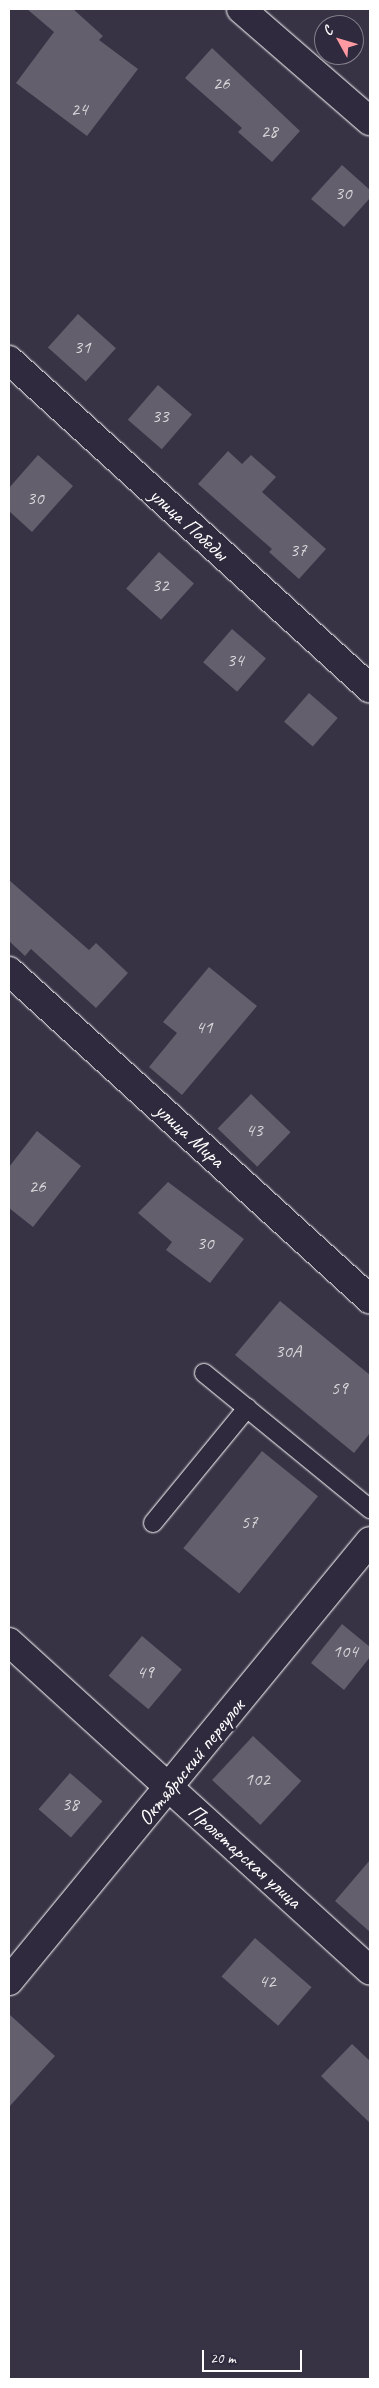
<!DOCTYPE html>
<html>
<head>
<meta charset="utf-8">
<style>
	body { margin:0 }
	#map { position:relative; width:379px; height:2388px; overflow:hidden; background:#373345; font-family:Caveat,sans-serif }
	div>[style] { position:absolute }
	.building>* { inset:0; background:#635f6d; transform-origin:0 0 }
	.roads { filter:drop-shadow(0 0 1px #fff) drop-shadow(0 0 1px #fff) }
	.lane>* { height:18px; margin:-9px; padding:0 9px; transform-origin:9px; border-radius:9px; background:#2f2a3d }
	.street>* { height:28px; margin:-14px; padding:0 14px; transform-origin:14px; border-radius:14px; background:#2f2a3d }
	.secondary>* { height:28px; margin:-14px; padding:0 14px; transform-origin:14px; border-radius:14px; background:#2f2a3d }
	span { translate:-50% -50%; white-space:nowrap; text-align:center; line-height:1.15; -webkit-text-stroke:5px #2f2a3d; paint-order:stroke }
	.number-label { font-size:19px; color:#d8d7da }
	.number-label span { -webkit-text-stroke-width:0 }
	.street-label { font-size:21px; color:#fff }
	.frame { position:absolute; inset:0; border:10px solid #fff; pointer-events:none }
	.north { position:absolute; left:314px; top:15px; width:50px; height:50px; box-sizing:border-box; background:#2f2a3d; border:1px solid #827f8b; border-radius:50%; rotate:309deg; font-size:14px; font-weight:700; line-height:20px; text-align:center; color:#fff }
	.north::after { content:''; display:block; margin:auto; width:18px; height:22px; background:#ff9aa2; clip-path:polygon(50% 0,100% 100%,50% 72%,0 100%) }
	.scale { position:absolute; left:202px; top:2350px; width:100px; height:22px; box-sizing:border-box; border:2px solid #fff; border-top:0; padding-left:6px; font-size:15px; line-height:18px; white-space:nowrap; color:#fff; -webkit-text-stroke:4px #2f2a3d; paint-order:stroke }
</style>
</head>
<body>
<div id="map">
	<div class="building">
		<i style="clip-path:polygon(27px 9px,73px 9px,103px 36px,99px 40px,138px 69px,87px 136px,16px 83px,54px 32px)"></i>
		<i style="clip-path:polygon(212px 48px,300px 131px,272px 162px,238px 132px,242px 128px,185px 78px)"></i>
		<i style="clip-path:polygon(342px 165px,370px 190px,370px 198px,344px 227px,311px 199px)"></i>
		<i style="left:78px;top:314px;width:51px;height:45px;rotate:42deg"></i>
		<i style="left:158px;top:385px;width:45px;height:46px;rotate:41deg"></i>
		<i style="clip-path:polygon(228px 451px,242px 464px,251px 455px,276px 477px,262px 492px,326px 549px,299px 579px,269px 552px,272px 549px,198px 484px)"></i>
		<i style="clip-path:polygon(38px 455px,73px 486px,32px 532px,9px 511px,9px 488px)"></i>
		<i style="left:159px;top:552px;width:47px;height:49px;rotate:42deg"></i>
		<i style="left:232px;top:629px;width:45px;height:44px;rotate:41deg"></i>
		<i style="left:309px;top:693px;width:38px;height:38px;rotate:41deg"></i>
		<i style="clip-path:polygon(9px 880px,89px 950px,96px 943px,128px 973px,96px 1008px,31px 949px,25px 956px,9px 941px)"></i>
		<i style="clip-path:polygon(209px 967px,257px 1006px,182px 1095px,149px 1067px,177px 1033px,163px 1022px)"></i>
		<i style="left:251px;top:1094px;width:55px;height:48px;rotate:44deg"></i>
		<i style="clip-path:polygon(37px 1131px,81px 1166px,33px 1227px,9px 1208px,9px 1167px)"></i>
		<i style="clip-path:polygon(168px 1182px,244px 1239px,210px 1283px,166px 1250px,172px 1242px,138px 1213px)"></i>
		<i style="clip-path:polygon(280px 1301px,370px 1375px,370px 1433px,354px 1453px,235px 1355px)"></i>
		<i style="left:262px;top:1451px;width:72px;height:125px;rotate:39deg"></i>
		<i style="clip-path:polygon(342px 1624px,370px 1647px,370px 1657px,344px 1690px,311px 1663px)"></i>
		<i style="left:142px;top:1636px;width:52px;height:52px;rotate:40deg"></i>
		<i style="left:253px;top:1736px;width:66px;height:60px;rotate:43deg"></i>
		<i style="left:70px;top:1773px;width:43px;height:48px;rotate:41deg"></i>
		<i style="clip-path:polygon(370px 1860px,370px 1932px,335px 1901px)"></i>
		<i style="left:255px;top:1938px;width:75px;height:51px;rotate:41deg"></i>
		<i style="clip-path:polygon(9px 2014px,55px 2056px,9px 2107px)"></i>
		<i style="clip-path:polygon(352px 2044px,370px 2061px,370px 2123px,321px 2076px)"></i>
	</div>
	<div class="roads">
		<div class="lane">
			<i style="left:204px;top:1373px;width:215px;rotate:39.3deg"></i>
			<i style="left:153px;top:1523px;width:149px;rotate:-50.7deg"></i>
		</div>
		<div class="street">
			<i style="left:241px;top:9px;width:171px;rotate:41deg"></i>
			<i style="left:9px;top:360px;width:488px;rotate:42.3deg"></i>
			<i style="left:9px;top:971px;width:488px;rotate:42.3deg"></i>
			<i style="left:9px;top:1642px;width:488px;rotate:42.3deg"></i>
		</div>
		<div class="secondary">
			<i style="left:9px;top:1981px;width:569px;rotate:-50.63deg"></i>
		</div>
	</div>
	<div class="number-label">
		<span style="left:221px;top:84px">26</span>
		<span style="left:79px;top:110px">24</span>
		<span style="left:269px;top:132px">28</span>
		<span style="left:343px;top:194px">30</span>
		<span style="left:82px;top:348px">31</span>
		<span style="left:160px;top:417px">33</span>
		<span style="left:35px;top:499px">30</span>
		<span style="left:298px;top:551px">37</span>
		<span style="left:160px;top:586px">32</span>
		<span style="left:235px;top:661px">34</span>
		<span style="left:204px;top:1028px">41</span>
		<span style="left:254px;top:1131px">43</span>
		<span style="left:37px;top:1187px">26</span>
		<span style="left:205px;top:1244px">30</span>
		<span style="left:288px;top:1352px">30А</span>
		<span style="left:339px;top:1389px">59</span>
		<span style="left:249px;top:1523px">57</span>
		<span style="left:345px;top:1652px">104</span>
		<span style="left:145px;top:1673px">49</span>
		<span style="left:257px;top:1780px">102</span>
		<span style="left:70px;top:1805px">38</span>
		<span style="left:267px;top:1982px">42</span>
	</div>
	<div class="street-label">
		<span style="left:189px;top:524px;rotate:42deg">улица Победы</span>
		<span style="left:190px;top:1135px;rotate:42deg">улица Мира</span>
		<span style="left:191px;top:1762px;rotate:-51deg">Октябрьский переулок</span>
		<span style="left:245px;top:1856px;rotate:42deg">Пролетарская улица</span>
	</div>
	<div class="frame"></div>
	<div class="north">С</div>
	<div class="scale">20 m</div>
</div>
</body>
</html>
